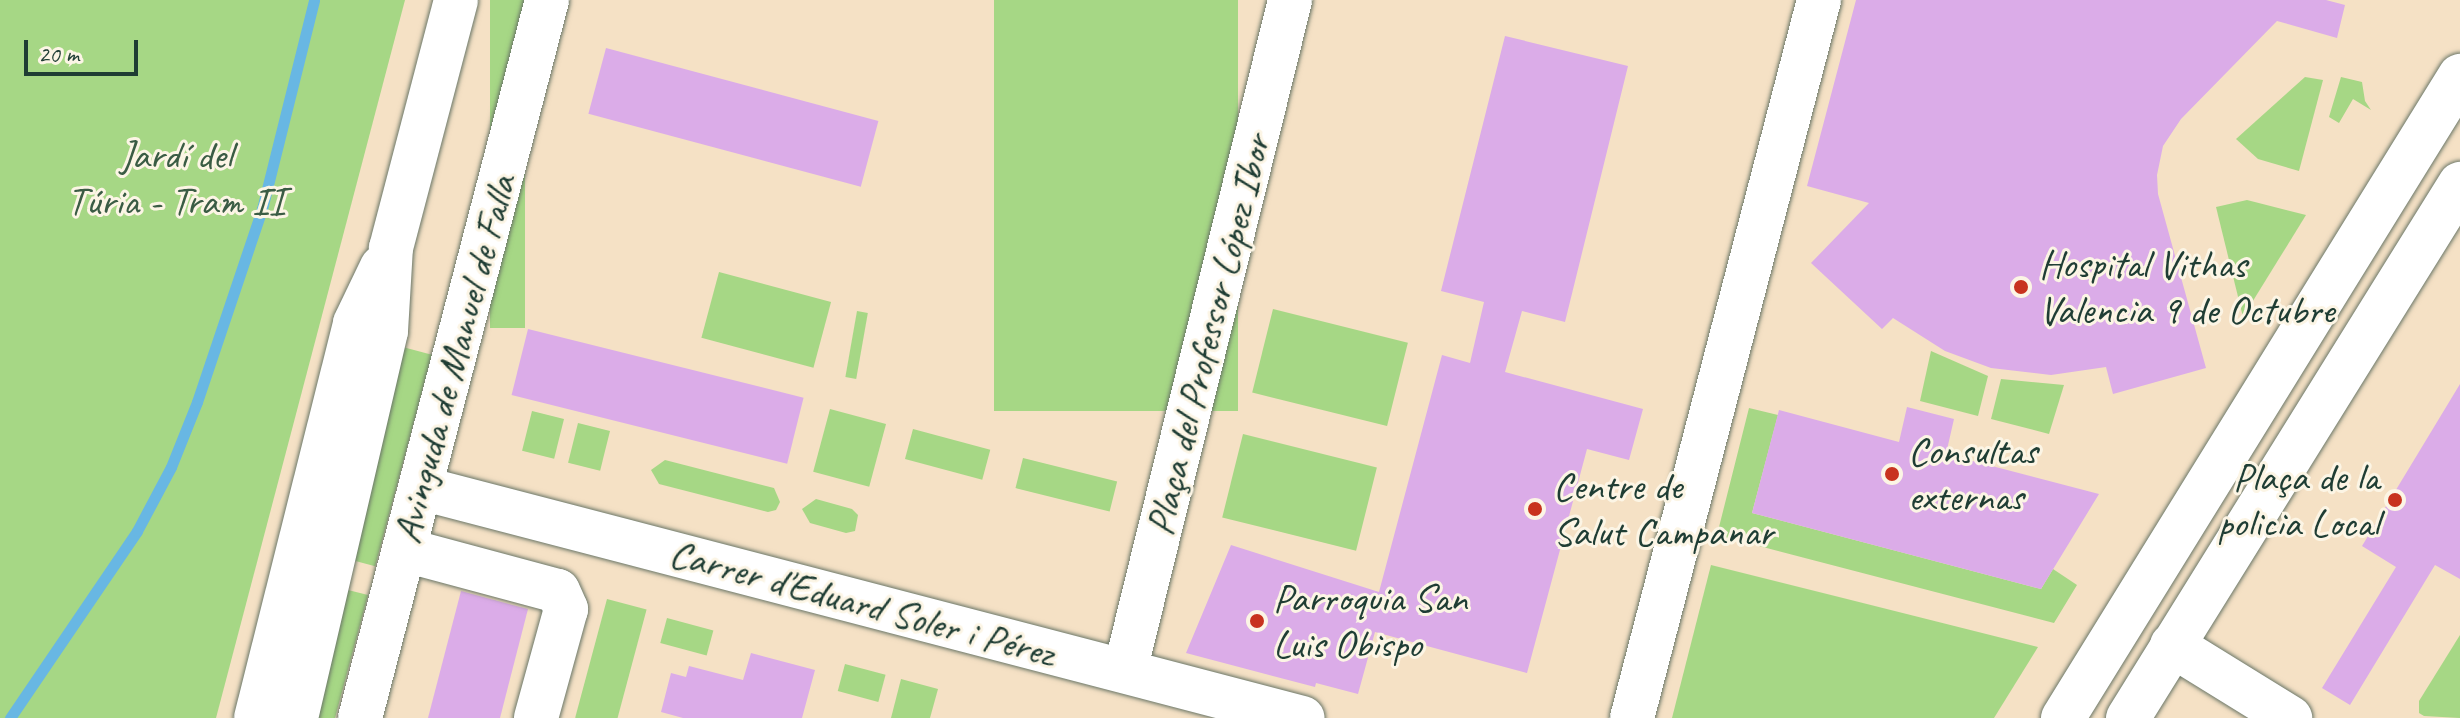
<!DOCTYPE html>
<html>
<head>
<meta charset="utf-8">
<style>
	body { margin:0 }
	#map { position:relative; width:2460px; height:718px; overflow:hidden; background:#f5e1c5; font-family:Caveat,sans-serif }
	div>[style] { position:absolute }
	.green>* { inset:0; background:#a6d785; transform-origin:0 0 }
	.stream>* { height:11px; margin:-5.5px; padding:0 5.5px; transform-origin:5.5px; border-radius:5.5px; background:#68b7e3 }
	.building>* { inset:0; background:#dbace8; transform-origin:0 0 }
	.roads { filter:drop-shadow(0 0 2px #6a7667) drop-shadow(0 0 2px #6a7667) }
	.street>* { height:44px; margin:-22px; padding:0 22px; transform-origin:22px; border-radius:22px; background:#fff }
	.secondary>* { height:44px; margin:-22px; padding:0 22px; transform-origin:22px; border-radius:22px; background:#fff }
	.primary>* { height:44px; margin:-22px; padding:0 22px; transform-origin:22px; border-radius:22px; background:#fff }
	.dots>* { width:22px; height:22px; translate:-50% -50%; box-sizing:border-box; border:4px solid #fcf5e5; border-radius:50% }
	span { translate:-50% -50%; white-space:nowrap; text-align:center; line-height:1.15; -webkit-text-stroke:6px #fcf5e5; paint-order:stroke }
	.park-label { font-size:40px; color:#3a5c44 }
	.poi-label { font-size:40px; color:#1f3d34 }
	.left { translate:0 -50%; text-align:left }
	.right { translate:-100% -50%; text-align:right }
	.street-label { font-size:40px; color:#1f3d34 }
	.scale { position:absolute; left:24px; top:40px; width:114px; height:36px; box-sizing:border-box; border:4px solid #1f3d34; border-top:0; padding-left:10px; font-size:24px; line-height:28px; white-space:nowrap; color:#1f3d34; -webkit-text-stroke:6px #fcf5e5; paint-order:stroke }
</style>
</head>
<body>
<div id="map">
	<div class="green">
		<i style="clip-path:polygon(0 0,405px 0,216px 718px,0 718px)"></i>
		<i style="left:490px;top:0;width:35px;height:328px"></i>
		<i style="left:994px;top:0;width:244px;height:411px"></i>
		<i style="clip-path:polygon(2305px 77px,2323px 80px,2299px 171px,2258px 159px,2236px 139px)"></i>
		<i style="clip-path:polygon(2341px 77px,2362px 82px,2365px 101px,2371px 110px,2353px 99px,2339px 123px,2329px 117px)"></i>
		<i style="clip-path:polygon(2247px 200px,2306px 215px,2243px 317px,2216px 207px)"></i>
		<i style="left:719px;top:272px;width:116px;height:68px;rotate:15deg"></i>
		<i style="left:1273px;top:309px;width:139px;height:86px;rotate:14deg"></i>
		<i style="left:857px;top:311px;width:11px;height:67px;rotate:10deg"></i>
		<i style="left:399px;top:346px;width:34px;height:219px;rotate:15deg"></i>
		<i style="clip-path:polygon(1931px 351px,1988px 376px,1978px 416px,1920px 401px)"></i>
		<i style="clip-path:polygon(2001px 379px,2064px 385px,2049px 434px,1991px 419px)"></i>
		<i style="clip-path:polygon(1749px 408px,1778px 415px,1752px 513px,2041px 589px,2053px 569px,2077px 585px,2054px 623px,1717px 535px)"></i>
		<i style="left:830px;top:409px;width:58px;height:65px;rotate:15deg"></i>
		<i style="left:532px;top:411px;width:33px;height:41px;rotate:14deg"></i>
		<i style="left:578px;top:423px;width:33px;height:41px;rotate:14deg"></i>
		<i style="left:913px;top:429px;width:80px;height:31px;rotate:15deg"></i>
		<i style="left:1243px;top:434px;width:138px;height:86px;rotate:14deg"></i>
		<i style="left:1023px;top:458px;width:97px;height:31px;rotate:14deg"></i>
		<i style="clip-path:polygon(665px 460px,774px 488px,780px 502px,776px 510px,768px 512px,659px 484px,651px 470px)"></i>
		<i style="clip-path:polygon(816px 499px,852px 509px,858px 515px,855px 531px,846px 533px,810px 523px,802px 509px)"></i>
		<i style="clip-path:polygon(1711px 565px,1843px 598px,2038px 647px,1994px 718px,1672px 718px)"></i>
		<i style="clip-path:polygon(336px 587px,368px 595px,335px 718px,309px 718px)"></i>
		<i style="left:607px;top:599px;width:41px;height:123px;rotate:15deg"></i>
		<i style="left:667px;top:618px;width:48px;height:26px;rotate:15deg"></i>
		<i style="clip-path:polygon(2460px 635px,2460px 718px,2424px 716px,2419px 713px,2419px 701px)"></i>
		<i style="left:845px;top:664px;width:42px;height:28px;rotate:15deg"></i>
		<i style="clip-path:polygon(901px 679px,938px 689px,930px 718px,891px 718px)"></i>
	</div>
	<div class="stream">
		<i style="left:10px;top:718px;width:226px;rotate:-55.8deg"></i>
		<i style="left:137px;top:531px;width:72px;rotate:-62deg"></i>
		<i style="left:171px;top:467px;width:70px;rotate:-68.2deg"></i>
		<i style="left:197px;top:402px;width:204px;rotate:-71.4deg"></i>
		<i style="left:262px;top:209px;width:215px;rotate:-76deg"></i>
	</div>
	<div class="building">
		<i style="clip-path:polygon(1856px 0,2326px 0,2345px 5px,2337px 38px,2277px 21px,2181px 119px,2163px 146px,2157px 175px,2158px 194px,2206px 368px,2113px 394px,2106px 367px,2051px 375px,1991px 368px,1945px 351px,1893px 318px,1882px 329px,1811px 263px,1869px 203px,1807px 186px)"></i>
		<i style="clip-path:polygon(1505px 36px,1628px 66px,1565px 322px,1522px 311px,1505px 372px,1643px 409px,1629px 460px,1587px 449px,1527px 673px,1375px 632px,1358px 694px,1316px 683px,1315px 687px,1186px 653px,1231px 545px,1379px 592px,1442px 355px,1470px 363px,1484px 302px,1441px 291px)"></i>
		<i style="left:606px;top:48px;width:282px;height:68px;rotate:15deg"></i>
		<i style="left:528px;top:329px;width:284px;height:68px;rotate:14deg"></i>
		<i style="clip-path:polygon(2460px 384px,2460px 579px,2435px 565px,2350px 705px,2322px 688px,2396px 567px,2362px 546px)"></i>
		<i style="clip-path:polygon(1907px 407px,1954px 419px,1946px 454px,2099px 494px,2041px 589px,1752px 513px,1779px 410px,1899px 442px)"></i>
		<i style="clip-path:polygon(461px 591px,528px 609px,500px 718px,428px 718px)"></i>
		<i style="clip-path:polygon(751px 653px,815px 670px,802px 718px,683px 718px,661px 712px,671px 673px,686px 677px,689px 666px,743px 680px)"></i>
	</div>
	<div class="roads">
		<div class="street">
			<i style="left:421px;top:488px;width:911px;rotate:14.62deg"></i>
			<i style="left:405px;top:550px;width:158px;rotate:15deg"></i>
			<i style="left:558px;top:591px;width:20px;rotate:66deg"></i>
			<i style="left:566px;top:609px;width:113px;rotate:105.4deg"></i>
			<i style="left:2172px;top:645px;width:139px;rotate:31.7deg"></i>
			<i style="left:1125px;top:671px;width:691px;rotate:-76.18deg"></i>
			<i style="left:360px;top:718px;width:742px;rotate:-75.4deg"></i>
			<i style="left:1632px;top:718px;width:742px;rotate:-75.4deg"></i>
		</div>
		<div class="secondary">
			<i style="left:2063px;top:718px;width:755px;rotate:-58.27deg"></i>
			<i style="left:2128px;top:718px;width:629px;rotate:-58.13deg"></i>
		</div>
		<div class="primary">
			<i style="left:256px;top:718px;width:407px;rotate:-75.9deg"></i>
			<i style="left:355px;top:323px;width:62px;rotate:-64.3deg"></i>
			<i style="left:296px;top:718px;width:397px;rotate:-76.9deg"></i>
			<i style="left:386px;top:331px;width:83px;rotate:-86.6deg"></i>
			<i style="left:391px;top:248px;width:256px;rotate:-75.3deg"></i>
		</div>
	</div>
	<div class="dots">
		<i style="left:2021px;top:287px;background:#c8321e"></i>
		<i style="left:1892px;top:474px;background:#c8321e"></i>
		<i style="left:2395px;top:500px;background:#c8321e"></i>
		<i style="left:1535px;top:509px;background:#c8321e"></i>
		<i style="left:1257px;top:621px;background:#c8321e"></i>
	</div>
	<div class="park-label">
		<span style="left:176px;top:178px">Jardí del<br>Túria - Tram II</span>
	</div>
	<div class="poi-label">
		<span class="left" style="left:2039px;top:287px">Hospital Vithas<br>Valencia 9 de Octubre</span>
		<span class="left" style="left:1908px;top:474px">Consultas<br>externas</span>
		<span class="right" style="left:2379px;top:500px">Plaça de la<br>policia Local</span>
		<span class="left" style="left:1553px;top:509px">Centre de<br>Salut Campanar</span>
		<span class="left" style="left:1273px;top:621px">Parroquia San<br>Luis Obispo</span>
	</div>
	<div class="street-label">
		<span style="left:1208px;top:335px;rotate:-76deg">Plaça del Professor López Ibor</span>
		<span style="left:454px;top:359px;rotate:-75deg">Avinguda de Manuel de Falla</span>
		<span style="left:862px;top:603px;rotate:15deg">Carrer d'Eduard Soler i Pérez</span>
	</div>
	<div class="scale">20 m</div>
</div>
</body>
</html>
